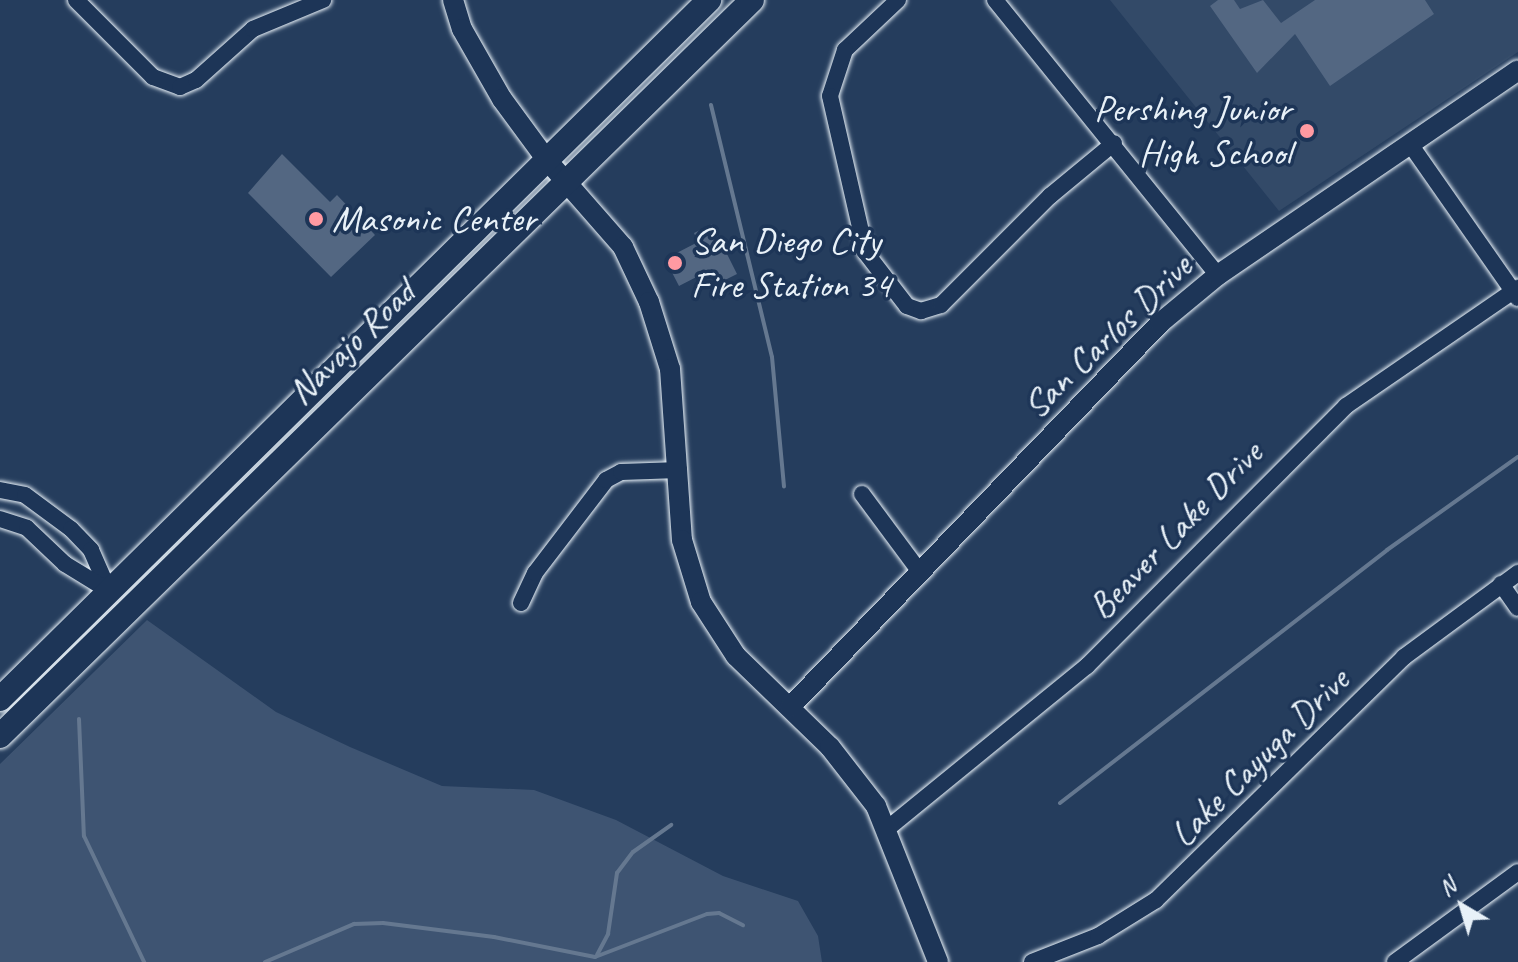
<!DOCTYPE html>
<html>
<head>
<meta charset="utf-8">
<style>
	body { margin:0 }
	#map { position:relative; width:1518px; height:962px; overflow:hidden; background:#253d5d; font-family:Caveat,sans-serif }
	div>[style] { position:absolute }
	.built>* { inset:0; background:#334a68 }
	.green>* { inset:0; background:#3e5472 }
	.stream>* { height:4px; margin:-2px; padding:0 2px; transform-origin:2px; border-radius:2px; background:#657890 }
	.building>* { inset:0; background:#536782 }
	.roads { filter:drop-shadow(0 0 2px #e8f1f8) drop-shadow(0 0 2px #e8f1f8) }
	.minor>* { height:16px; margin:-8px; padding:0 8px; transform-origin:8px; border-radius:8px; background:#1d3557 }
	.tertiary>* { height:20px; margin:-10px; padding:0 10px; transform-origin:10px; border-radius:10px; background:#1d3557 }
	.primary>* { height:24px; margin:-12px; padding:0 12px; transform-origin:12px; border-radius:12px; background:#1d3557 }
	.dots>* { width:22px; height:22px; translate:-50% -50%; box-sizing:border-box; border:4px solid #1d3557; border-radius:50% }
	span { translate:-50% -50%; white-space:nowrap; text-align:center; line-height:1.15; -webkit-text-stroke:7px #1d3557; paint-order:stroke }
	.poi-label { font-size:38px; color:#e8f1f8 }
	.right { translate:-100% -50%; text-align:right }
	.left { translate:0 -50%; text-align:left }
	.street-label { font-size:38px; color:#e8f1f8 }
	.north { position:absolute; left:1422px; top:866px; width:80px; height:80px; -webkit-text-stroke:6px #1d3557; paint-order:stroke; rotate:322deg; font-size:22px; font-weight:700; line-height:32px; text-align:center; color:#e8f1f8 }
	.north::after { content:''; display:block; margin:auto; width:28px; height:36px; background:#e8f1f8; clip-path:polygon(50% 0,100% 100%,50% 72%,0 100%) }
</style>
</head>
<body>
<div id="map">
	<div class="built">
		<i style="clip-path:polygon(1110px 0,1518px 0,1518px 52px,1279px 211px)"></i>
	</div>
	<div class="green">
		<i style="clip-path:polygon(147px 620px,276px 712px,350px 747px,442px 786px,534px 790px,616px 820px,723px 876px,798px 901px,818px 936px,822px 962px,0 962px,0 764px)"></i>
	</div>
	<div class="stream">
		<i style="left:711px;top:105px;width:259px;rotate:76.4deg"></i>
		<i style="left:772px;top:357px;width:130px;rotate:84.7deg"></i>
		<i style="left:79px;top:719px;width:117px;rotate:87.6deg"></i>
		<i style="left:84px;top:836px;width:140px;rotate:64.5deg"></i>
		<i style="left:1060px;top:803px;width:413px;rotate:-37.7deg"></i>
		<i style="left:1387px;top:550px;width:161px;rotate:-35.4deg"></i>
		<i style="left:597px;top:955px;width:24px;rotate:-62deg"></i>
		<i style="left:608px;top:934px;width:62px;rotate:-81.6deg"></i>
		<i style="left:617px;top:873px;width:26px;rotate:-53deg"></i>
		<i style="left:633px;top:852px;width:47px;rotate:-35.4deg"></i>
		<i style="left:265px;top:962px;width:97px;rotate:-23.1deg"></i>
		<i style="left:354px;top:924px;width:29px;rotate:-2deg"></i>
		<i style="left:383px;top:923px;width:112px;rotate:7.2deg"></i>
		<i style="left:494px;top:937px;width:103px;rotate:11.2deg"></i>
		<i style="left:595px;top:957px;width:120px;rotate:-21deg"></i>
		<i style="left:707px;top:914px;width:12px;rotate:-5deg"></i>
		<i style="left:719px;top:913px;width:27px;rotate:27deg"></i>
	</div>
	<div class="building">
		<i style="clip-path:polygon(1218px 0,1234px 0,1240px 9px,1263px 0,1281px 23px,1315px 0,1425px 0,1434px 14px,1330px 86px,1295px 34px,1257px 73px,1210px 6px)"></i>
		<i style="clip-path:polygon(282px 154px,330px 202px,337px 195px,375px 235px,331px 277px,248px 193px)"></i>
		<i style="clip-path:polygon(712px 224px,737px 274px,719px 283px,712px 269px,679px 286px,665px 259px,698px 242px,694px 233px)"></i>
	</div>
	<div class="roads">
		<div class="minor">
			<i style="left:76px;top:0;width:109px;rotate:45deg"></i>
			<i style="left:153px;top:77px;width:29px;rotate:20deg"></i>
			<i style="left:180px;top:87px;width:17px;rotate:-24deg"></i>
			<i style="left:196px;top:80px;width:76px;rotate:-41.8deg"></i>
			<i style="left:253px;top:29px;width:76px;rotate:-22.5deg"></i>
			<i style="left:898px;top:0;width:73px;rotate:136.7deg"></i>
			<i style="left:845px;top:50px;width:48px;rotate:108.1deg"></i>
			<i style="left:830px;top:96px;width:161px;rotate:77.1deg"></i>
			<i style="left:866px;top:253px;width:67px;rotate:52.3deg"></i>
			<i style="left:907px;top:306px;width:15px;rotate:20deg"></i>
			<i style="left:921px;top:311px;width:21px;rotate:-17deg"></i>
			<i style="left:941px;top:305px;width:154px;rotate:-45deg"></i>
			<i style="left:1050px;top:196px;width:83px;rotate:-39.6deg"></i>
			<i style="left:995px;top:0;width:354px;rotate:51deg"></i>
			<i style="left:1410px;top:144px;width:188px;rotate:55deg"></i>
			<i style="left:0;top:490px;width:25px;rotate:11deg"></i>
			<i style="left:25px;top:495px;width:57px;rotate:36.5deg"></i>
			<i style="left:71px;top:529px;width:29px;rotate:46deg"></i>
			<i style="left:91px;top:550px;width:45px;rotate:66.3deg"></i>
			<i style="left:862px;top:494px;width:97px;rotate:53.4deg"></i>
			<i style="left:0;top:519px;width:28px;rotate:18deg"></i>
			<i style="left:27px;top:528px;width:52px;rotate:43.5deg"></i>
			<i style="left:65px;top:564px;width:52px;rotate:31.5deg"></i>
			<i style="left:1501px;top:584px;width:29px;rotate:55deg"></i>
			<i style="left:521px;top:603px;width:33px;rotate:-65deg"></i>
			<i style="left:535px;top:573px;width:117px;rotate:-52.6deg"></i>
			<i style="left:606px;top:480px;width:17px;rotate:-28deg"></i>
			<i style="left:621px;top:472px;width:58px;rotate:-2deg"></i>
			<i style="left:887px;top:829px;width:258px;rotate:-39.2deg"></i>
			<i style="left:1087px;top:666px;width:367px;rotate:-45.1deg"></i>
			<i style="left:1346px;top:406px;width:209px;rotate:-34.5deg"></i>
			<i style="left:1032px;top:962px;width:71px;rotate:-21.5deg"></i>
			<i style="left:1098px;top:936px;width:68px;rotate:-31.8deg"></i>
			<i style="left:1156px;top:900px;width:347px;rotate:-44.4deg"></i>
			<i style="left:1404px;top:657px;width:142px;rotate:-36.4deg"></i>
			<i style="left:1395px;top:962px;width:152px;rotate:-36.2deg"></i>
		</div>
		<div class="tertiary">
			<i style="left:453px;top:0;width:30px;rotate:73deg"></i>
			<i style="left:462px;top:29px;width:81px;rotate:60.3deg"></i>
			<i style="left:502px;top:99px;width:74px;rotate:53.7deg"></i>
			<i style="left:546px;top:159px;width:117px;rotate:48.8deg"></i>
			<i style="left:623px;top:247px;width:61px;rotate:64.7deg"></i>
			<i style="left:649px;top:302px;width:70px;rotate:72.6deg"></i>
			<i style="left:670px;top:369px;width:171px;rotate:86deg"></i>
			<i style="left:682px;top:540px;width:65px;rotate:73deg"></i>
			<i style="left:701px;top:602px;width:64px;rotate:57.1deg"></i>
			<i style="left:736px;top:656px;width:131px;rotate:44.1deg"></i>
			<i style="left:830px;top:747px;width:75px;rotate:52.1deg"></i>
			<i style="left:876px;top:806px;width:168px;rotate:68.3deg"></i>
			<i style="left:790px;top:707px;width:533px;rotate:-46.06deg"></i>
			<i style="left:1160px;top:323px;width:75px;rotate:-39.6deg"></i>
			<i style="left:1218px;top:275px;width:363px;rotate:-34.3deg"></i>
		</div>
		<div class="primary">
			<i style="left:0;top:699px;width:996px;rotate:-44.59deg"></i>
			<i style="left:0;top:736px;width:1052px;rotate:-44.38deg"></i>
		</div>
	</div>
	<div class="dots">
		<i style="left:1307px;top:131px;background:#ff9aa2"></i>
		<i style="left:316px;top:219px;background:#ff9aa2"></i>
		<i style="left:675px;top:263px;background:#ff9aa2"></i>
	</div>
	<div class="poi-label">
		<span class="right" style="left:1291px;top:131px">Pershing Junior<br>High School</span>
		<span class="left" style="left:332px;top:219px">Masonic Center</span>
		<span class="left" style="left:691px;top:263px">San Diego City<br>Fire Station 34</span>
	</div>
	<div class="street-label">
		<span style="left:1107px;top:336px;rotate:-44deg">San Carlos Drive</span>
		<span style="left:351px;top:342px;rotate:-44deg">Navajo Road</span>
		<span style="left:1175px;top:530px;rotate:-46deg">Beaver Lake Drive</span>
		<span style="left:1259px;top:757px;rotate:-45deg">Lake Cayuga Drive</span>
	</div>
	<div class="north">N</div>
</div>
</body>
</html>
